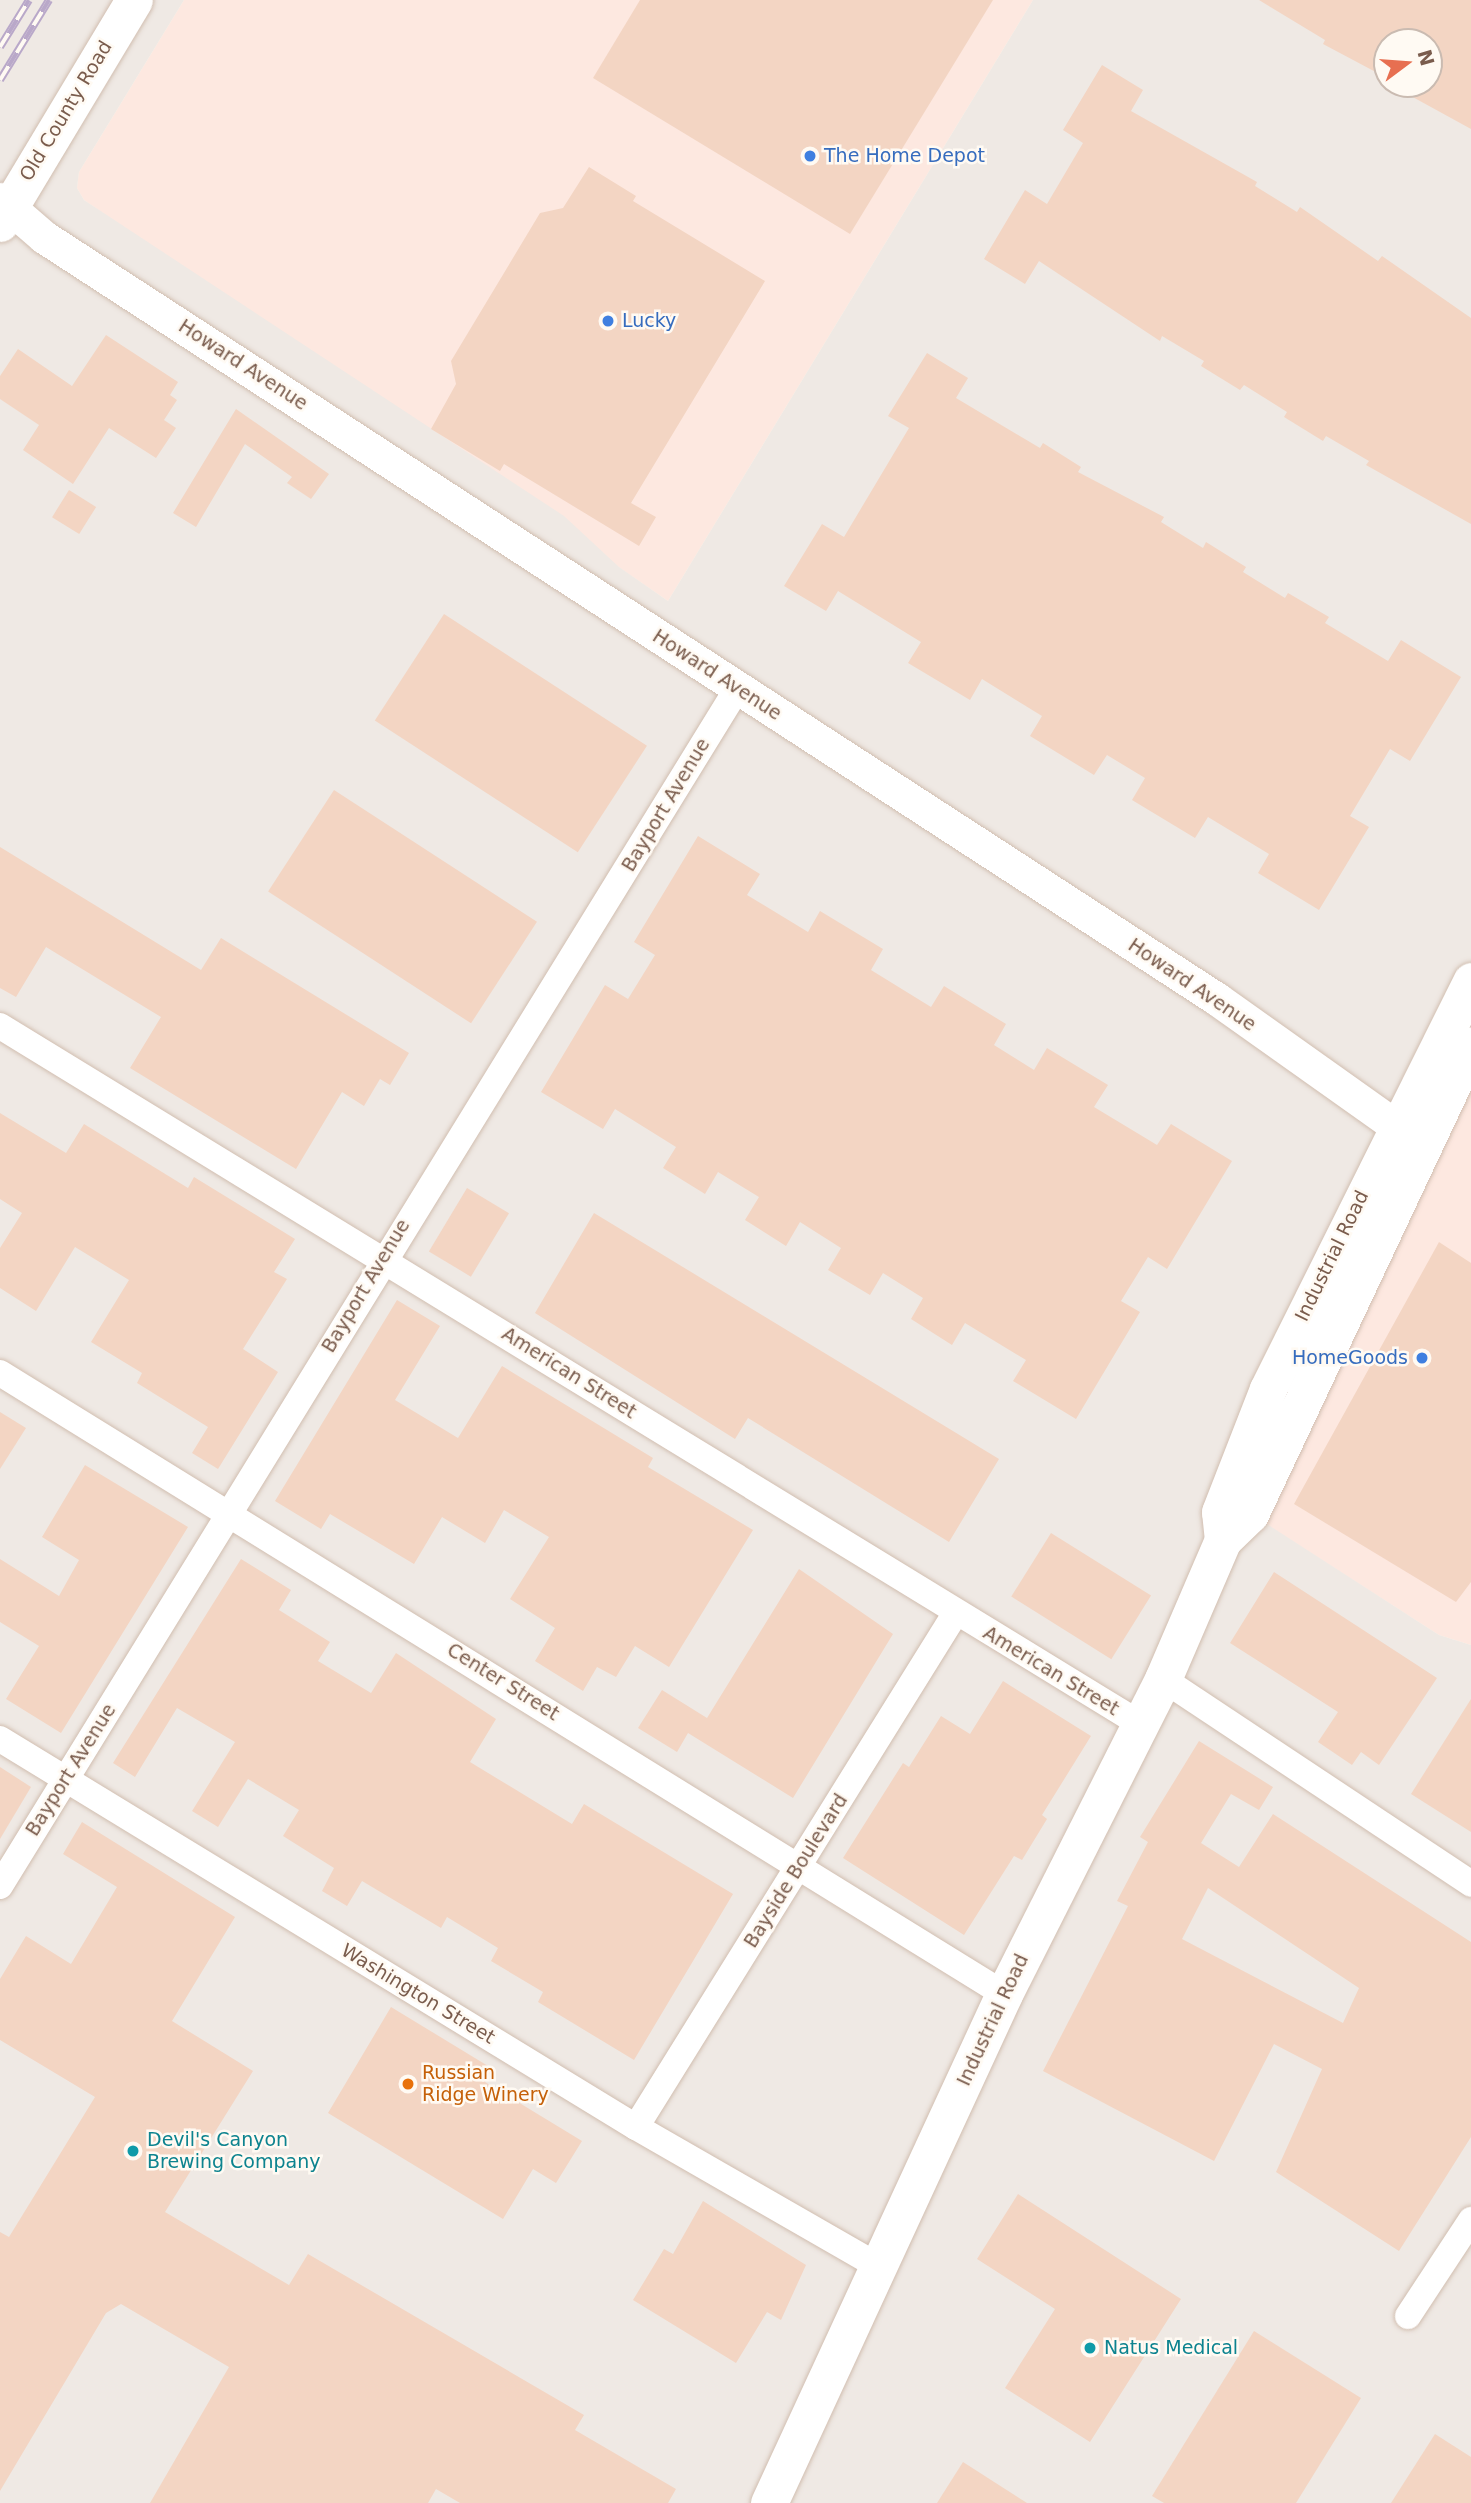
<!DOCTYPE html>
<html>
<head>
<meta charset="utf-8">
<style>
	body { margin:0 }
	#map { position:relative; width:1471px; height:2503px; overflow:hidden; background:#fdf6ec; font-family:"DejaVu Sans",sans-serif }
	div>[style] { position:absolute }
	.commercial>* { inset:0; background:#fde8e0 }
	.industrial>* { inset:0; background:#efe9e4 }
	.building>* { inset:0; background:#f3d5c3; transform-origin:0 0 }
	.roads { filter:drop-shadow(0 0 2px #d1beb0) drop-shadow(0 0 2px #d1beb0) }
	.minor>* { height:26px; margin:-13px; padding:0 13px; transform-origin:13px; border-radius:13px; background:#fff }
	.tertiary>* { height:33px; margin:-16.5px; padding:0 16.5px; transform-origin:16.5px; border-radius:16.5px; background:#fff }
	.secondary>* { height:37px; margin:-18.5px; padding:0 18.5px; transform-origin:18.5px; border-radius:18.5px; background:#fff }
	.rail>* { height:8px; margin-top:-4px; transform-origin:0; background:repeating-linear-gradient(90deg,#fffaf3 0 16px,#b9a8c9 0 32px); box-sizing:border-box; border-block:2px solid #b9a8c9 }
	.dots>* { width:19px; height:19px; translate:-50% -50%; box-sizing:border-box; border:4px solid #fffaf3; border-radius:50% }
	span { translate:-50% -50%; white-space:nowrap; text-align:center; line-height:1.15; -webkit-text-stroke:5px #fffaf3; paint-order:stroke }
	.street-label { font-size:19px; color:#7a5c4d }
	.shop-label { font-size:19px; color:#366cbe }
	.left { translate:0 -50%; text-align:left }
	.right { translate:-100% -50%; text-align:right }
	.food-label { font-size:19px; color:#c56008 }
	.culture-label { font-size:19px; color:#0d838f }
	.north { position:absolute; left:1373px; top:28px; width:70px; height:70px; box-sizing:border-box; background:#fffaf3; border:2px solid #cabbb1; border-radius:50%; rotate:74deg; font-size:19px; font-weight:700; line-height:28px; text-align:center; color:#7a5c4d }
	.north::after { content:''; display:block; margin:auto; width:24px; height:32px; background:#e76f51; clip-path:polygon(50% 0,100% 100%,50% 72%,0 100%) }
</style>
</head>
<body>
<div id="map">
	<div class="commercial">
		<i style="clip-path:polygon(184px 0,1033px 0,668px 601px,84px 200px,77px 188px,79px 172px)"></i>
		<i style="clip-path:polygon(1471px 1045px,1471px 1645px,1439px 1635px,1250px 1514px)"></i>
	</div>
	<div class="industrial">
		<i style="clip-path:polygon(evenodd,0 0,184px 0,79px 172px,77px 188px,84px 200px,564px 516px,619px 567px,668px 601px,1033px 0,1471px 0,1471px 1045px,1250px 1513px,1439px 1635px,1471px 1645px,1471px 2503px,0 2503px,0 0,1387px 42px,1429px 42px,1429px 84px,1387px 84px,1387px 42px)"></i>
	</div>
	<div class="building">
		<i style="clip-path:polygon(640px 0,993px 0,850px 234px,593px 78px)"></i>
		<i style="clip-path:polygon(1259px 0,1471px 0,1471px 129px,1389px 84px,1429px 84px,1429px 42px,1387px 42px,1387px 78px,1323px 44px,1325px 40px)"></i>
		<i style="clip-path:polygon(1102px 65px,1143px 90px,1131px 111px,1257px 182px,1255px 186px,1297px 212px,1300px 207px,1378px 261px,1382px 256px,1471px 318px,1471px 524px,1366px 465px,1369px 461px,1326px 436px,1323px 441px,1284px 417px,1287px 412px,1244px 385px,1240px 390px,1201px 366px,1204px 361px,1162px 336px,1160px 341px,1039px 261px,1025px 284px,984px 259px,1025px 190px,1047px 204px,1083px 143px,1063px 130px)"></i>
		<i style="clip-path:polygon(589px 167px,636px 196px,633px 201px,765px 281px,631px 503px,656px 517px,639px 546px,504px 464px,500px 471px,431px 429px,456px 384px,451px 361px,540px 213px,563px 208px)"></i>
		<i style="clip-path:polygon(106px 335px,178px 382px,170px 395px,177px 400px,164px 420px,176px 428px,156px 458px,109px 428px,73px 484px,23px 450px,39px 425px,0 399px,0 376px,18px 349px,72px 386px)"></i>
		<i style="clip-path:polygon(927px 353px,968px 378px,956px 398px,1040px 448px,1043px 443px,1081px 467px,1078px 472px,1164px 517px,1161px 522px,1203px 548px,1206px 542px,1246px 567px,1243px 572px,1285px 598px,1288px 593px,1329px 617px,1325px 623px,1388px 661px,1401px 640px,1461px 677px,1410px 761px,1390px 749px,1350px 816px,1369px 827px,1319px 910px,1258px 873px,1269px 854px,1208px 817px,1195px 838px,1132px 800px,1145px 778px,1107px 755px,1094px 775px,1030px 736px,1042px 716px,982px 679px,970px 700px,908px 663px,921px 642px,838px 591px,826px 611px,784px 586px,822px 524px,844px 537px,909px 428px,888px 416px)"></i>
		<i style="clip-path:polygon(236px 409px,329px 474px,311px 499px,287px 483px,292px 477px,245px 444px,196px 527px,173px 513px)"></i>
		<i style="left:69px;top:490px;width:32px;height:32px;rotate:32deg"></i>
		<i style="left:444px;top:614px;width:242px;height:127px;rotate:33deg"></i>
		<i style="left:334px;top:790px;width:242px;height:121px;rotate:33deg"></i>
		<i style="clip-path:polygon(698px 836px,760px 874px,747px 895px,808px 932px,820px 911px,883px 949px,871px 970px,931px 1007px,944px 986px,1006px 1024px,994px 1045px,1034px 1070px,1047px 1048px,1108px 1085px,1094px 1107px,1157px 1145px,1171px 1124px,1232px 1161px,1167px 1269px,1148px 1257px,1121px 1301px,1140px 1312px,1076px 1419px,1013px 1381px,1026px 1360px,965px 1323px,952px 1345px,911px 1319px,923px 1298px,883px 1273px,870px 1295px,828px 1270px,841px 1248px,800px 1222px,786px 1246px,745px 1220px,759px 1197px,718px 1172px,705px 1194px,663px 1168px,676px 1147px,615px 1109px,603px 1129px,541px 1092px,605px 985px,628px 999px,655px 955px,634px 942px)"></i>
		<i style="clip-path:polygon(0 847px,201px 970px,221px 938px,409px 1053px,390px 1085px,380px 1079px,364px 1106px,342px 1092px,296px 1169px,130px 1068px,161px 1017px,46px 947px,16px 997px,0 988px)"></i>
		<i style="clip-path:polygon(0 1113px,66px 1153px,84px 1124px,188px 1188px,194px 1177px,295px 1239px,274px 1272px,287px 1279px,243px 1349px,278px 1372px,218px 1469px,192px 1453px,208px 1427px,137px 1383px,142px 1373px,91px 1342px,129px 1280px,75px 1247px,36px 1311px,0 1288px,0 1248px,22px 1213px,0 1199px)"></i>
		<i style="left:467px;top:1188px;width:49px;height:74px;rotate:31deg"></i>
		<i style="clip-path:polygon(594px 1213px,999px 1459px,949px 1542px,748px 1418px,735px 1439px,535px 1313px)"></i>
		<i style="clip-path:polygon(1439px 1242px,1471px 1263px,1471px 1582px,1456px 1602px,1294px 1504px)"></i>
		<i style="clip-path:polygon(397px 1300px,440px 1326px,395px 1400px,458px 1438px,502px 1366px,653px 1458px,648px 1467px,753px 1530px,669px 1667px,635px 1646px,616px 1677px,597px 1667px,583px 1691px,535px 1661px,555px 1628px,510px 1599px,549px 1537px,504px 1510px,485px 1543px,442px 1517px,414px 1564px,330px 1514px,321px 1529px,275px 1501px)"></i>
		<i style="clip-path:polygon(0 1412px,26px 1428px,0 1469px)"></i>
		<i style="clip-path:polygon(85px 1465px,188px 1527px,61px 1733px,6px 1699px,39px 1646px,0 1622px,0 1559px,59px 1596px,79px 1560px,42px 1537px)"></i>
		<i style="left:1051px;top:1533px;width:118px;height:75px;rotate:32deg"></i>
		<i style="clip-path:polygon(241px 1559px,291px 1590px,279px 1610px,330px 1642px,318px 1661px,371px 1693px,396px 1653px,496px 1719px,470px 1762px,572px 1824px,584px 1804px,733px 1894px,634px 2060px,538px 2002px,543px 1992px,491px 1961px,498px 1948px,447px 1917px,441px 1928px,362px 1881px,347px 1906px,322px 1891px,334px 1868px,283px 1836px,299px 1810px,248px 1779px,218px 1827px,192px 1811px,235px 1742px,177px 1708px,135px 1777px,113px 1763px)"></i>
		<i style="clip-path:polygon(799px 1569px,893px 1634px,793px 1798px,688px 1733px,677px 1752px,638px 1728px,662px 1690px,707px 1718px)"></i>
		<i style="clip-path:polygon(1274px 1572px,1437px 1678px,1379px 1765px,1361px 1752px,1352px 1765px,1318px 1742px,1338px 1712px,1230px 1643px)"></i>
		<i style="clip-path:polygon(1003px 1681px,1091px 1736px,1042px 1815px,1047px 1819px,1022px 1860px,1014px 1856px,964px 1935px,843px 1858px,903px 1763px,909px 1767px,941px 1716px,970px 1734px)"></i>
		<i style="clip-path:polygon(1471px 1699px,1471px 1832px,1411px 1794px)"></i>
		<i style="clip-path:polygon(evenodd,1199px 1741px,1273px 1787px,1259px 1810px,1231px 1794px,1201px 1843px,1239px 1867px,1273px 1814px,1471px 1942px,1471px 2137px,1399px 2251px,1276px 2172px,1322px 2069px,1274px 2044px,1214px 2161px,1043px 2071px,1128px 1906px,1117px 1901px,1148px 1842px,1140px 1837px,1199px 1741px,1208px 1888px,1359px 1988px,1343px 2023px,1182px 1939px,1208px 1888px)"></i>
		<i style="clip-path:polygon(0 1767px,31px 1787px,0 1839px)"></i>
		<i style="clip-path:polygon(82px 1822px,235px 1917px,172px 2021px,253px 2071px,165px 2212px,289px 2285px,308px 2254px,584px 2415px,575px 2430px,676px 2489px,668px 2503px,460px 2503px,436px 2489px,428px 2503px,150px 2503px,229px 2367px,121px 2304px,106px 2313px,0 2491px,0 2232px,9px 2237px,95px 2097px,0 2040px,0 1979px,26px 1936px,71px 1964px,117px 1887px,63px 1854px)"></i>
		<i style="clip-path:polygon(391px 2007px,493px 2069px,485px 2082px,582px 2141px,556px 2183px,533px 2169px,503px 2219px,328px 2113px)"></i>
		<i style="clip-path:polygon(1018px 2194px,1181px 2299px,1090px 2442px,1005px 2388px,1055px 2309px,977px 2259px)"></i>
		<i style="clip-path:polygon(703px 2201px,806px 2265px,781px 2320px,767px 2312px,736px 2363px,633px 2300px,664px 2249px,673px 2254px)"></i>
		<i style="clip-path:polygon(1254px 2331px,1361px 2398px,1296px 2503px,1164px 2503px,1152px 2496px)"></i>
		<i style="clip-path:polygon(1435px 2434px,1471px 2457px,1471px 2503px,1391px 2503px)"></i>
		<i style="clip-path:polygon(963px 2462px,1027px 2503px,937px 2503px)"></i>
	</div>
	<div class="roads">
		<div class="minor">
			<i style="left:0;top:1026px;width:1333px;rotate:31.47deg"></i>
			<i style="left:0;top:1373px;width:1181px;rotate:31.74deg"></i>
			<i style="left:1163px;top:1679px;width:370px;rotate:33.6deg"></i>
			<i style="left:0;top:1739px;width:745px;rotate:31.39deg"></i>
			<i style="left:636px;top:2127px;width:277px;rotate:29.9deg"></i>
			<i style="left:0;top:1886px;width:1406px;rotate:-58.38deg"></i>
			<i style="left:636px;top:2127px;width:604px;rotate:-58.13deg"></i>
			<i style="left:1408px;top:2316px;width:115px;rotate:-56.7deg"></i>
		</div>
		<div class="tertiary">
			<i style="left:0;top:199px;width:58px;rotate:40.8deg"></i>
			<i style="left:44px;top:237px;width:1399px;rotate:33.01deg"></i>
			<i style="left:1217px;top:999px;width:247px;rotate:35.4deg"></i>
		</div>
		<div class="secondary">
			<i style="left:0;top:223px;width:260px;rotate:-59deg"></i>
			<i style="left:1223px;top:1540px;width:28px;rotate:-96deg"></i>
			<i style="left:1220px;top:1512px;width:132px;rotate:-68.7deg"></i>
			<i style="left:1268px;top:1389px;width:456px;rotate:-63.5deg"></i>
			<i style="left:769px;top:2503px;width:561px;rotate:-65.22deg"></i>
			<i style="left:1004px;top:1994px;width:353px;rotate:-63.2deg"></i>
			<i style="left:1163px;top:1679px;width:151px;rotate:-66.7deg"></i>
			<i style="left:1223px;top:1540px;width:37px;rotate:-44deg"></i>
			<i style="left:1250px;top:1514px;width:518px;rotate:-64.77deg"></i>
		</div>
	</div>
	<div class="rail">
		<i style="left:0;top:47px;width:55px;rotate:-58.3deg"></i>
		<i style="left:0;top:80px;width:94px;rotate:-58.5deg"></i>
	</div>
	<div class="dots">
		<i style="left:810px;top:156px;background:#3f7fe0"></i>
		<i style="left:608px;top:321px;background:#3f7fe0"></i>
		<i style="left:1422px;top:1358px;background:#3f7fe0"></i>
		<i style="left:408px;top:2084px;background:#e8710a"></i>
		<i style="left:133px;top:2151px;background:#0f9aa8"></i>
		<i style="left:1090px;top:2348px;background:#0f9aa8"></i>
	</div>
	<div class="street-label">
		<span style="left:66px;top:111px;rotate:-59deg">Old County Road</span>
		<span style="left:243px;top:365px;rotate:33deg">Howard Avenue</span>
		<span style="left:717px;top:675px;rotate:33deg">Howard Avenue</span>
		<span style="left:666px;top:805px;rotate:-59deg">Bayport Avenue</span>
		<span style="left:1192px;top:985px;rotate:34deg">Howard Avenue</span>
		<span style="left:1332px;top:1256px;rotate:-64deg">Industrial Road</span>
		<span style="left:366px;top:1286px;rotate:-59deg">Bayport Avenue</span>
		<span style="left:569px;top:1373px;rotate:32deg">American Street</span>
		<span style="left:1051px;top:1671px;rotate:31deg">American Street</span>
		<span style="left:503px;top:1682px;rotate:32deg">Center Street</span>
		<span style="left:71px;top:1770px;rotate:-58deg">Bayport Avenue</span>
		<span style="left:796px;top:1871px;rotate:-58deg">Bayside Boulevard</span>
		<span style="left:418px;top:1994px;rotate:31deg">Washington Street</span>
		<span style="left:993px;top:2020px;rotate:-65deg">Industrial Road</span>
	</div>
	<div class="shop-label">
		<span class="left" style="left:824px;top:156px">The Home Depot</span>
		<span class="left" style="left:622px;top:321px">Lucky</span>
		<span class="right" style="left:1408px;top:1358px">HomeGoods</span>
	</div>
	<div class="food-label">
		<span class="left" style="left:422px;top:2084px">Russian<br>Ridge Winery</span>
	</div>
	<div class="culture-label">
		<span class="left" style="left:147px;top:2151px">Devil's Canyon<br>Brewing Company</span>
		<span class="left" style="left:1104px;top:2348px">Natus Medical</span>
	</div>
	<div class="north">N</div>
</div>
</body>
</html>
